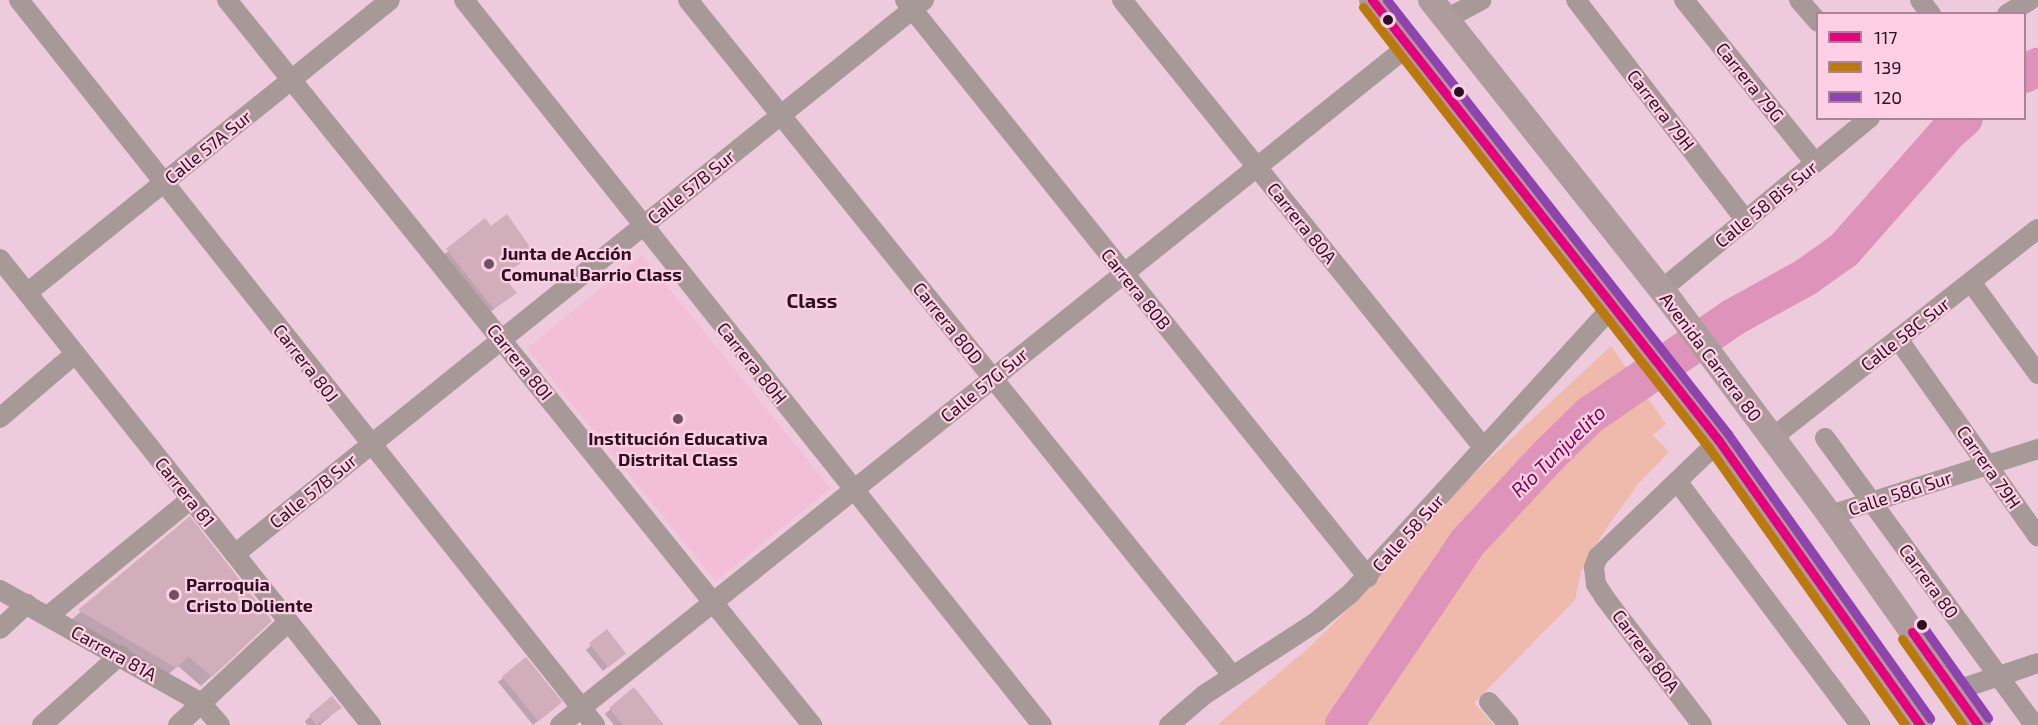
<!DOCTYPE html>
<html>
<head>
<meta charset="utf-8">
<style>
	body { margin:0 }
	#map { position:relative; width:2038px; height:725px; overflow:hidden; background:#edcbdc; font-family:"Exo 2",sans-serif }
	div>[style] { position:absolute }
	.built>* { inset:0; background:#f2bed8; transform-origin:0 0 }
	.green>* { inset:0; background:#efb9ac }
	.shadow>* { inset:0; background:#0003 }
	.river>* { height:38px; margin:-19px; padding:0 19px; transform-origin:19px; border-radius:19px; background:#de93ba }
	.building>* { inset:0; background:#d2aeba; transform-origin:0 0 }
	.minor>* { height:20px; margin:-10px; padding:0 10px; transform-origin:10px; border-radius:10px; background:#a69998 }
	.major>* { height:26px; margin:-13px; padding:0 13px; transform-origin:13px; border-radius:13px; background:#ad9b9d }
	.bus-1>* { height:9px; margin:-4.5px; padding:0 4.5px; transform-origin:4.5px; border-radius:4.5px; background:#e5007d }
	.bus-2>* { height:9px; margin:-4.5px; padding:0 4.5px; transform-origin:4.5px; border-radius:4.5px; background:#ba790a }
	.bus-3>* { height:9px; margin:-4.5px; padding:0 4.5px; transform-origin:4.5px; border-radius:4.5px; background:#8e44ad }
	.dots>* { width:16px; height:16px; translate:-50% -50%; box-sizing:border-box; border:3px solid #ffcfe6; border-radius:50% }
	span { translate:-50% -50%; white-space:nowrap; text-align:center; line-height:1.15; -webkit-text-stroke:4.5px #ffcfe6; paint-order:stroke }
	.street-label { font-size:18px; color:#2c1120 }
	.poi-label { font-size:18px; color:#2c1120; font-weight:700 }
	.left { translate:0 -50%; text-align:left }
	.neighbourhood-label { font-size:20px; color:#2c1120; font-weight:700 }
	.water-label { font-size:20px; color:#770150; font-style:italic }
	.legend { position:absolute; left:1816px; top:12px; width:210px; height:108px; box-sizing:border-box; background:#ffcfe6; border:2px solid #ab8397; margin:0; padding:8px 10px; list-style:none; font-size:18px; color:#2c1120 }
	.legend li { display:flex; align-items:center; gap:12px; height:30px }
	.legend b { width:30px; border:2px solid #ab8397 }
</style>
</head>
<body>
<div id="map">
	<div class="built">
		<i style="left:642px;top:255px;width:300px;height:148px;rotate:51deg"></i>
	</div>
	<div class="green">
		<i style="clip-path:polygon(1611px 346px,1666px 424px,1653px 435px,1669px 452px,1638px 484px,1601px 536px,1581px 572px,1575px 600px,1474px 703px,1494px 725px,1217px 725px,1311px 646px,1376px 581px,1441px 504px)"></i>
	</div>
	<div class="shadow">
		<i style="clip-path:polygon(491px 228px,533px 254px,502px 276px,515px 293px,485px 316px,439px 257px)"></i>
		<i style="clip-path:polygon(189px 518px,260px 631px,201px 686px,178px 666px,165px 677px,70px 621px)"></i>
		<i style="clip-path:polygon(607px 632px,619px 658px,603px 671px,586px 650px)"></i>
		<i style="clip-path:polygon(526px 660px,555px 707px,533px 725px,498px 682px)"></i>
		<i style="clip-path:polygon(634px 689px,662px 725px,614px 725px,605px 714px)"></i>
		<i style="clip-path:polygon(332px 698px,340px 708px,320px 725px,307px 725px,305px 721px)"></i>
	</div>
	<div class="river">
		<i style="left:2024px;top:74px;width:16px;rotate:-27deg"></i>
		<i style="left:1344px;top:725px;width:220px;rotate:-55.9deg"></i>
		<i style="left:1467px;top:543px;width:122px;rotate:-47deg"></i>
		<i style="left:1550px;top:454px;width:56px;rotate:-44.3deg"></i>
		<i style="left:1590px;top:415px;width:172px;rotate:-34.3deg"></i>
		<i style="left:1732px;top:318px;width:85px;rotate:-29deg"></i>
		<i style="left:1806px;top:277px;width:47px;rotate:-35.4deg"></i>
		<i style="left:1844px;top:250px;width:157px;rotate:-48.6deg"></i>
		<i style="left:1948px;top:132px;width:21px;rotate:-41deg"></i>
	</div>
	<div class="building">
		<i style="clip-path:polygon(507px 214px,535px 254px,502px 275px,517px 293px,494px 309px,446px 249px,485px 218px,491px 226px)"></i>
		<i style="clip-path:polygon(190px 516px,272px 621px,212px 677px,189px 657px,176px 668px,78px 610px)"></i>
		<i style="left:607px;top:629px;width:31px;height:23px;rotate:52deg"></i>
		<i style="left:526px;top:657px;width:58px;height:31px;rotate:51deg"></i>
		<i style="clip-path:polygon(634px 687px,664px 725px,623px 725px,609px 708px)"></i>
		<i style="clip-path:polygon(332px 696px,342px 708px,316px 725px,309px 715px)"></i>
	</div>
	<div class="minor">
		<i style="left:19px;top:0;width:926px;rotate:51.53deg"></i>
		<i style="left:227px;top:0;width:932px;rotate:51.1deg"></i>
		<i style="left:464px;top:0;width:927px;rotate:51.44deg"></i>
		<i style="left:688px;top:0;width:867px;rotate:51.13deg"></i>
		<i style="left:905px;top:0;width:740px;rotate:51.26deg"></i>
		<i style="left:1122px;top:0;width:575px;rotate:51.08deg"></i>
		<i style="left:1576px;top:0;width:279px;rotate:52.4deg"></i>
		<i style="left:1684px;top:0;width:209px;rotate:51.2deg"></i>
		<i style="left:1799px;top:0;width:29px;rotate:49deg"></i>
		<i style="left:1920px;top:0;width:18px;rotate:52deg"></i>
		<i style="left:2007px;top:14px;width:27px;rotate:-31deg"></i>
		<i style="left:1446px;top:19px;width:40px;rotate:-28deg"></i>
		<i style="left:0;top:259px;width:596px;rotate:51.48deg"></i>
		<i style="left:1971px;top:282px;width:114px;rotate:53.9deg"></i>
		<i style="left:1661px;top:290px;width:271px;rotate:-39.5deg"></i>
		<i style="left:27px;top:293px;width:466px;rotate:-38.9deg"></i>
		<i style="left:1898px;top:339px;width:242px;rotate:54.7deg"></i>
		<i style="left:0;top:418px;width:99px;rotate:-40.5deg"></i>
		<i style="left:1772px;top:438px;width:338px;rotate:-38.2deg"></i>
		<i style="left:1825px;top:438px;width:355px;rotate:53.9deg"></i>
		<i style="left:1677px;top:481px;width:305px;rotate:53.1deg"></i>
		<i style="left:1830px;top:515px;width:218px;rotate:-17.6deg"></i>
		<i style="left:235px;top:554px;width:884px;rotate:-38.8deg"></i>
		<i style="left:0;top:590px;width:231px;rotate:29.3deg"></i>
		<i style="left:201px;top:703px;width:29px;rotate:49deg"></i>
		<i style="left:48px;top:616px;width:185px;rotate:-39.3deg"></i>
		<i style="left:0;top:629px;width:37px;rotate:-43deg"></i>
		<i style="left:1954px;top:691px;width:89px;rotate:-18.4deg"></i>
		<i style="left:1489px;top:702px;width:30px;rotate:49deg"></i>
		<i style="left:42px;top:725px;width:105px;rotate:-41.9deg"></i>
		<i style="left:178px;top:725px;width:151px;rotate:-43.1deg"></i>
		<i style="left:560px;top:725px;width:1086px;rotate:-38.68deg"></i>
		<i style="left:1169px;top:725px;width:46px;rotate:-40.6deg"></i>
		<i style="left:1204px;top:695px;width:134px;rotate:-33.1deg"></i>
		<i style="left:1316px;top:622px;width:45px;rotate:-39.6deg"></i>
		<i style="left:1351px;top:593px;width:390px;rotate:-47.6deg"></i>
		<i style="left:1702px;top:725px;width:160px;rotate:-127.4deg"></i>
		<i style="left:1605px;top:598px;width:17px;rotate:-123deg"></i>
		<i style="left:1596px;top:584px;width:17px;rotate:-97deg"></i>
		<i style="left:1594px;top:567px;width:11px;rotate:-68deg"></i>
		<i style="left:1598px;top:557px;width:168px;rotate:-43.8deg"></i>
	</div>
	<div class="major">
		<i style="left:1372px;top:0;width:561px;rotate:51.8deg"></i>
		<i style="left:1719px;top:441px;width:348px;rotate:54.7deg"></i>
		<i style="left:1431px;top:0;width:387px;rotate:51.5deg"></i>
		<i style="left:1672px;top:303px;width:264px;rotate:53.3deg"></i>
		<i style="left:1830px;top:515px;width:257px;rotate:54.8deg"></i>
	</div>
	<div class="bus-1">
		<i style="left:1372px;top:0;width:561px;rotate:51.8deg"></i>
		<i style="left:1719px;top:441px;width:348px;rotate:54.7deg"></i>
		<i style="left:1912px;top:632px;width:114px;rotate:54.6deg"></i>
	</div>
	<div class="bus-2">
		<i style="left:1363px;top:7px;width:561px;rotate:51.88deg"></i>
		<i style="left:1709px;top:448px;width:339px;rotate:54.7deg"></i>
		<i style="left:1902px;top:639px;width:105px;rotate:54.7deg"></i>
	</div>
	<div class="bus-3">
		<i style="left:1387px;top:0;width:552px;rotate:51.84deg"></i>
		<i style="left:1728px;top:434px;width:349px;rotate:54.6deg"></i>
		<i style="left:1922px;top:625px;width:114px;rotate:54.6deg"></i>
	</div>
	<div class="dots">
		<i style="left:1388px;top:20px;background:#2c1120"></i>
		<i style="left:1459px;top:92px;background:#2c1120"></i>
		<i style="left:489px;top:264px;background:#705262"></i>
		<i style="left:678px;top:419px;background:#705262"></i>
		<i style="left:174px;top:595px;background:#705262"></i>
		<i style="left:1922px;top:625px;background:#2c1120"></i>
	</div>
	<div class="street-label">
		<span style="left:1750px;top:82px;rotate:51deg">Carrera 79G</span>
		<span style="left:1661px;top:110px;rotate:52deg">Carrera 79H</span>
		<span style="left:208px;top:147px;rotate:-39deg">Calle 57A Sur</span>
		<span style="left:691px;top:187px;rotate:-39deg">Calle 57B Sur</span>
		<span style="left:1766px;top:204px;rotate:-39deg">Calle 58 Bis Sur</span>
		<span style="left:1302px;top:223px;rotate:51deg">Carrera 80A</span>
		<span style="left:1136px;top:289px;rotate:51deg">Carrera 80B</span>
		<span style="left:948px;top:323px;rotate:51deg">Carrera 80D</span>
		<span style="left:1905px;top:334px;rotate:-38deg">Calle 58C Sur</span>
		<span style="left:1711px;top:357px;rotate:53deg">Avenida Carrera 80</span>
		<span style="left:520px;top:362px;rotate:51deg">Carrera 80I</span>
		<span style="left:306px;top:363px;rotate:52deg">Carrera 80J</span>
		<span style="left:752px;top:363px;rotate:51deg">Carrera 80H</span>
		<span style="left:984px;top:385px;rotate:-39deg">Calle 57G Sur</span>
		<span style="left:1989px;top:467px;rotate:55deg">Carrera 79H</span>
		<span style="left:313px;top:491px;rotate:-39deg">Calle 57B Sur</span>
		<span style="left:185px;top:492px;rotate:51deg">Carrera 81</span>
		<span style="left:1900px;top:493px;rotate:-18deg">Calle 58G Sur</span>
		<span style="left:1408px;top:533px;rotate:-48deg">Calle 58 Sur</span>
		<span style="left:1929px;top:581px;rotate:54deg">Carrera 80</span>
		<span style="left:1646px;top:651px;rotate:53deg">Carrera 80A</span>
		<span style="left:114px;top:653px;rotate:29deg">Carrera 81A</span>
	</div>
	<div class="poi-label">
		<span class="left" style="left:501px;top:264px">Junta de Acción<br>Comunal Barrio Class</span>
		<span style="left:678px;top:449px">Institución Educativa<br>Distrital Class</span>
		<span class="left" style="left:186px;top:595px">Parroquia<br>Cristo Doliente</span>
	</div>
	<div class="neighbourhood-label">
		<span style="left:812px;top:300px">Class</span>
	</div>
	<div class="water-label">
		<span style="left:1558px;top:451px;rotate:-44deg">Río Tunjuelito</span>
	</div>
	<ul class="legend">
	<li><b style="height:8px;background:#e5007d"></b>117</li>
	<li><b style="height:8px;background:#ba790a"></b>139</li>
	<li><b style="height:8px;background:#8e44ad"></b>120</li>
	</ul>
</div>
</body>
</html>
